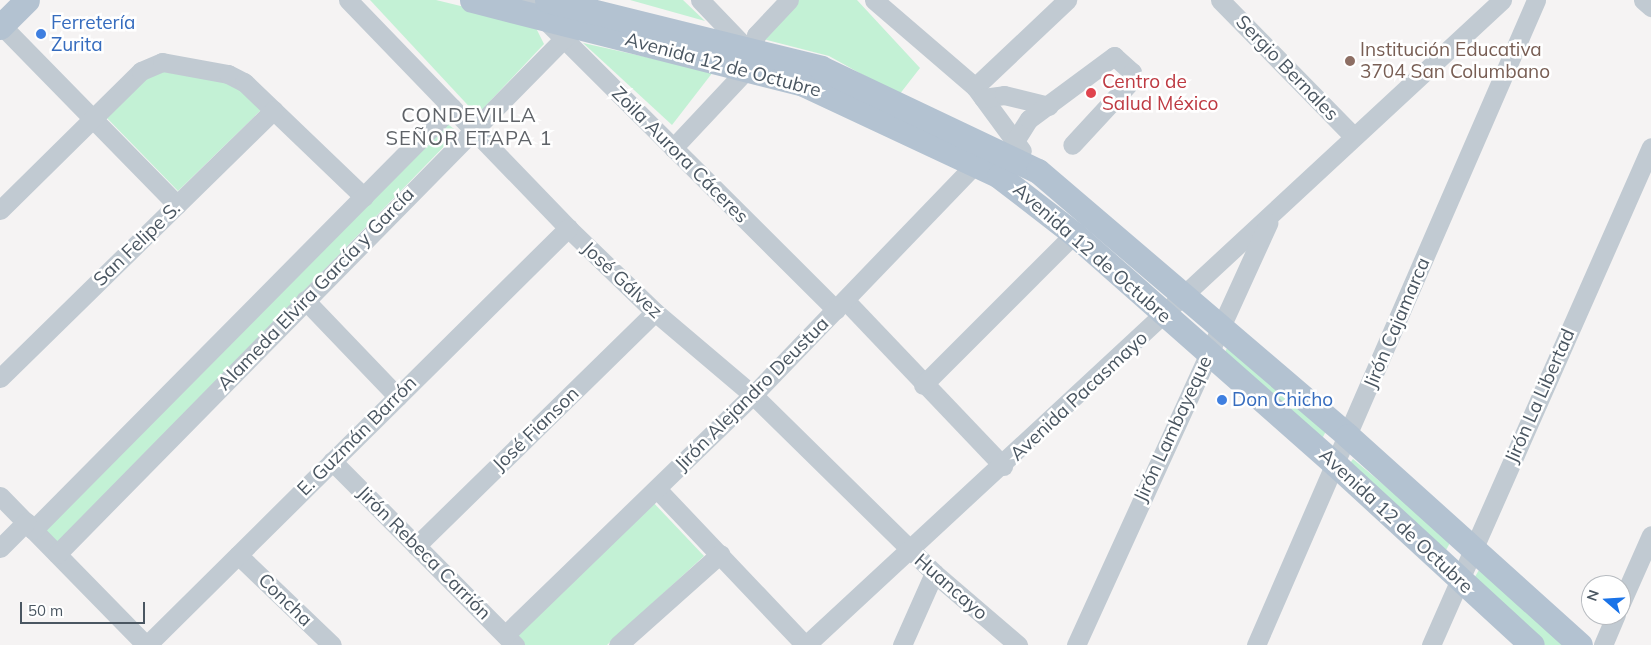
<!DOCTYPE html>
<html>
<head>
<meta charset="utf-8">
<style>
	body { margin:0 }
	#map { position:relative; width:1651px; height:645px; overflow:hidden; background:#f5f3f3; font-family:Mulish,sans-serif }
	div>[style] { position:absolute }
	.green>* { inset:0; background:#c3f1d5 }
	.minor>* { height:19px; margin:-9.5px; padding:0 9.5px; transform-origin:9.5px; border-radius:9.5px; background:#c1cad2 }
	.major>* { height:25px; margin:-12.5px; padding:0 12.5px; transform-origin:12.5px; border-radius:12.5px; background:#b3c2d1 }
	.dots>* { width:14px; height:14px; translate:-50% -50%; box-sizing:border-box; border:2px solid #fff; border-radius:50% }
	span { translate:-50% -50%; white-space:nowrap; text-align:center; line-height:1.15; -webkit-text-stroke:5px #fff; paint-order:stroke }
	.shop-label { font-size:19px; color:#366cbe }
	.left { translate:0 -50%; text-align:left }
	.education-label { font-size:19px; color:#785e54 }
	.street-label { font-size:19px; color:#4a5661 }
	.health-label { font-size:19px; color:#be3a42 }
	.neighbourhood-label { font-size:20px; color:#5f6368; letter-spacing:1px }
	.north { position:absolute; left:1581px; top:575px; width:50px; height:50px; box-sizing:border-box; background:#fff; border:1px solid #b7bbc0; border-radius:50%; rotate:289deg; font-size:14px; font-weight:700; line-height:20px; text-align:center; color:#4a5661 }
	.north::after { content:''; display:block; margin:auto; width:18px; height:22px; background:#1a73e8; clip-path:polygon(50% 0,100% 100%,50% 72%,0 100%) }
	.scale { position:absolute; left:20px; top:602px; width:125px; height:22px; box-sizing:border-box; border:2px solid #4a5661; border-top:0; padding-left:6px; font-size:15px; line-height:18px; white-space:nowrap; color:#4a5661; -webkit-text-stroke:4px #fff; paint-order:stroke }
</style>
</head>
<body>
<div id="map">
	<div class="green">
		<i style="clip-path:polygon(370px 0,436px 0,534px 24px,544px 44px,477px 115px)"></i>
		<i style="clip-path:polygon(630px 0,683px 0,705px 21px)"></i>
		<i style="clip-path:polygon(792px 0,857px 0,920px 68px,899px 95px,829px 56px,759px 38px)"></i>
		<i style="clip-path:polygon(583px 43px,713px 72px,672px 125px)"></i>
		<i style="clip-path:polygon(153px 70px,235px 83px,261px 105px,260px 111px,178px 191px,104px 115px)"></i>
		<i style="clip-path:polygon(445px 122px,458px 132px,55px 547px,42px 530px)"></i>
		<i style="clip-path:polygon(1228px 346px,1326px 431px,1323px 437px,1319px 440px,1223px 356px)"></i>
		<i style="clip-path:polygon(1353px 459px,1451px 541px,1445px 552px,1350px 463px)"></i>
		<i style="clip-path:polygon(650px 499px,704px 556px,607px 645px,520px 645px,512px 636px)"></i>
		<i style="clip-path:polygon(1479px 570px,1569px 645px,1545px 645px,1473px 580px)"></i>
	</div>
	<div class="minor">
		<i style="left:348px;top:0;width:317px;rotate:46deg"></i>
		<i style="left:568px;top:228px;width:121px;rotate:44deg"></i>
		<i style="left:655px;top:312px;width:128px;rotate:40.3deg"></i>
		<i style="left:753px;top:395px;width:254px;rotate:44.5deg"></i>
		<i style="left:934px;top:573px;width:111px;rotate:40.6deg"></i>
		<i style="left:525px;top:0;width:439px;rotate:44.9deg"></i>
		<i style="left:700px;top:0;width:66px;rotate:46.2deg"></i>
		<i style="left:874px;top:0;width:133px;rotate:40.7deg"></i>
		<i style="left:975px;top:87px;width:79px;rotate:53.7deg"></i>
		<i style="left:1220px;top:0;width:190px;rotate:45.6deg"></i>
		<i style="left:1643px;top:0;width:11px;rotate:41deg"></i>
		<i style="left:0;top:24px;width:253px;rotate:45.6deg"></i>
		<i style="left:975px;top:87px;width:127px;rotate:-43.4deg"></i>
		<i style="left:983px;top:98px;width:21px;rotate:-8deg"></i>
		<i style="left:1004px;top:95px;width:46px;rotate:13.7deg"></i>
		<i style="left:1015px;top:141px;width:26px;rotate:-58deg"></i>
		<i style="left:1029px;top:119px;width:106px;rotate:-36.5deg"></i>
		<i style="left:1114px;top:56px;width:24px;rotate:42deg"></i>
		<i style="left:1132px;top:72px;width:8px;rotate:90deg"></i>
		<i style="left:1132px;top:80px;width:88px;rotate:132.7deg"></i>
		<i style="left:673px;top:148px;width:110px;rotate:-46.8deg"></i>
		<i style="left:748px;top:68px;width:34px;rotate:-76deg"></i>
		<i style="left:756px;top:35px;width:48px;rotate:-46.7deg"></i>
		<i style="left:0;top:210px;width:198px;rotate:-44.6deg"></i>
		<i style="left:141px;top:71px;width:23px;rotate:-23deg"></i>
		<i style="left:162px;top:62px;width:67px;rotate:10.3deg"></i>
		<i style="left:228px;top:74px;width:18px;rotate:27deg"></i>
		<i style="left:244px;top:82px;width:166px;rotate:43.8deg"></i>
		<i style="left:305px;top:300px;width:134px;rotate:46.2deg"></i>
		<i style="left:846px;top:301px;width:228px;rotate:46.4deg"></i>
		<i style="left:0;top:378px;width:383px;rotate:-44.4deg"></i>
		<i style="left:923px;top:385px;width:214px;rotate:-45deg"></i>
		<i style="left:332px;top:461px;width:260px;rotate:45.2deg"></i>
		<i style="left:657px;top:489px;width:215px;rotate:46.5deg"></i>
		<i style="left:0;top:496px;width:209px;rotate:45.6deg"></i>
		<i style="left:33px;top:530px;width:595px;rotate:-45.27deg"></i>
		<i style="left:416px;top:546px;width:334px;rotate:-44.4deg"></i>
		<i style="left:0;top:548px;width:37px;rotate:-45deg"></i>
		<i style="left:57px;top:554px;width:740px;rotate:-45.49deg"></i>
		<i style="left:238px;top:555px;width:130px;rotate:43.8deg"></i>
		<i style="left:1621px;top:603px;width:74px;rotate:-66.2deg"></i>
		<i style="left:505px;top:635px;width:345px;rotate:-44.1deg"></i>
		<i style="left:753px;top:395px;width:330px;rotate:-46.1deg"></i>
		<i style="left:147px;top:645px;width:593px;rotate:-44.73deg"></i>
		<i style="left:618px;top:645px;width:137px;rotate:-41.7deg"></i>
		<i style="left:806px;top:645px;width:949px;rotate:-42.82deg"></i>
		<i style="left:902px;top:645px;width:79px;rotate:-66deg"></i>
		<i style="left:1076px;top:645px;width:464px;rotate:-65.5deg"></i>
		<i style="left:1256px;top:645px;width:703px;rotate:-66.53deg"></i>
		<i style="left:1431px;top:645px;width:544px;rotate:-66.17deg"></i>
		<i style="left:1603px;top:645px;width:33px;rotate:-67deg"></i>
	</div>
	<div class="major">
		<i style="left:472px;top:0;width:341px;rotate:14.2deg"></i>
		<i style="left:803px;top:84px;width:217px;rotate:25.1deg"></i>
		<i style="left:999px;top:176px;width:95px;rotate:37.7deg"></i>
		<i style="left:1074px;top:234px;width:349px;rotate:41.4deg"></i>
		<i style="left:1336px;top:465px;width:266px;rotate:42.6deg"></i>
		<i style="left:547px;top:0;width:282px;rotate:13.9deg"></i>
		<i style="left:821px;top:68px;width:240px;rotate:25.4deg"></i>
		<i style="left:1038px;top:171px;width:408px;rotate:40.5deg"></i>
		<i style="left:1348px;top:436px;width:312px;rotate:42deg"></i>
		<i style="left:0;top:27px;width:38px;rotate:-45deg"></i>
	</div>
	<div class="dots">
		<i style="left:41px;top:34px;background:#3f7fe0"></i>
		<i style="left:1350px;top:61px;background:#8d6e63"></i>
		<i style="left:1091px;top:93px;background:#e0444e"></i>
		<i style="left:1222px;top:400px;background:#3f7fe0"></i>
	</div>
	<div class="shop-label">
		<span class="left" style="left:51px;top:34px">Ferretería<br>Zurita</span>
		<span class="left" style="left:1232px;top:400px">Don Chicho</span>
	</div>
	<div class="education-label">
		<span class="left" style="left:1360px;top:61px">Institución Educativa<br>3704 San Columbano</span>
	</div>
	<div class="street-label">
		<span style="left:723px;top:65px;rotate:15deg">Avenida 12 de Octubre</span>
		<span style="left:1287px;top:68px;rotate:46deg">Sergio Bernales</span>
		<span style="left:680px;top:155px;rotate:45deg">Zoila Aurora Cáceres</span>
		<span style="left:137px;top:244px;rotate:-44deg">San Felipe S.</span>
		<span style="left:1092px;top:253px;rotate:41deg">Avenida 12 de Octubre</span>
		<span style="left:622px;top:280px;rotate:43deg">José Gálvez</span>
		<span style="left:316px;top:289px;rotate:-46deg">Alameda Elvira García y García</span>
		<span style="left:1397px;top:323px;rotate:-67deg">Jirón Cajamarca</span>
		<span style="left:752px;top:394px;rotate:-45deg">Jirón Alejandro Deustua</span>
		<span style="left:1079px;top:396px;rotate:-43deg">Avenida Pacasmayo</span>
		<span style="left:1540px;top:396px;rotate:-66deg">Jirón La Libertad</span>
		<span style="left:536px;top:429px;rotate:-44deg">José Fianson</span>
		<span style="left:1173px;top:429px;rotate:-65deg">Jirón Lambayeque</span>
		<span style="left:357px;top:436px;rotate:-45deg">E. Guzmán Barrón</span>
		<span style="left:1396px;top:521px;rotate:43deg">Avenida 12 de Octubre</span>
		<span style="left:424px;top:553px;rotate:45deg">Jirón Rebeca Carrión</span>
		<span style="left:951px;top:587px;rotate:41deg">Huancayo</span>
		<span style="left:285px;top:600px;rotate:44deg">Concha</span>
	</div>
	<div class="health-label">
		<span class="left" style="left:1102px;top:93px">Centro de<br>Salud México</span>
	</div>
	<div class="neighbourhood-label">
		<span style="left:469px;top:126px">CONDEVILLA<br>SEÑOR ETAPA 1</span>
	</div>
	<div class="north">N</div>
	<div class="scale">50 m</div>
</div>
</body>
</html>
